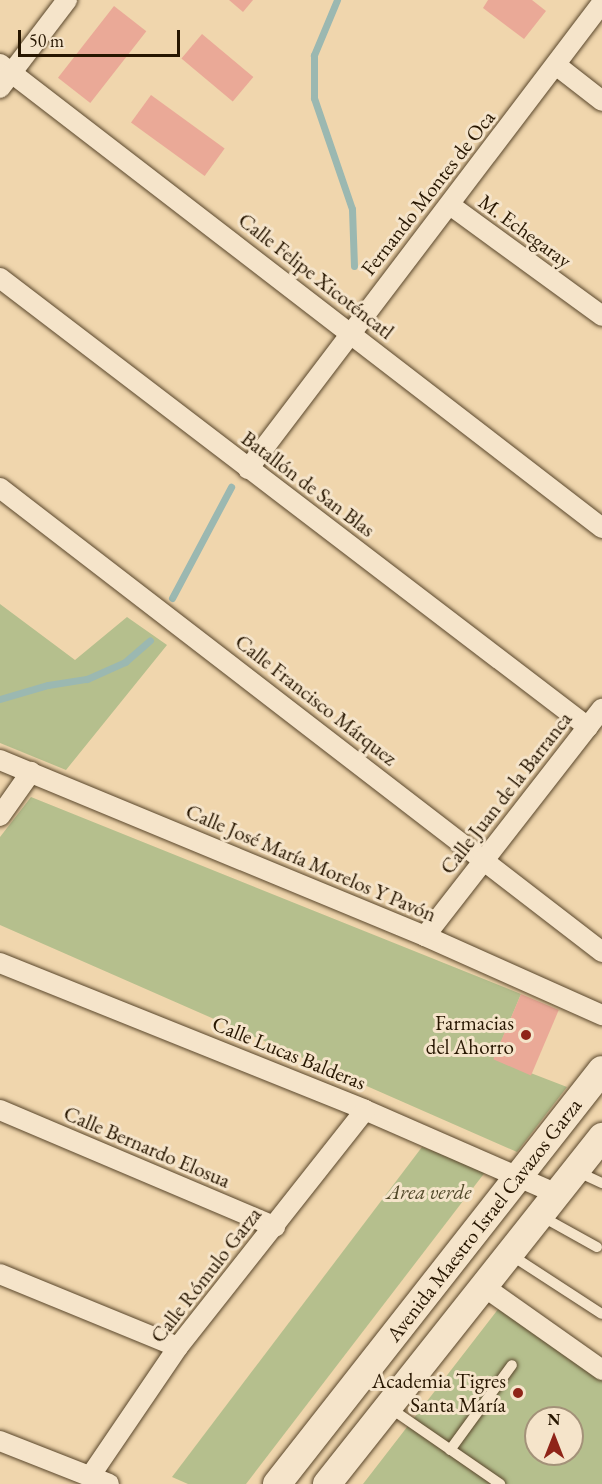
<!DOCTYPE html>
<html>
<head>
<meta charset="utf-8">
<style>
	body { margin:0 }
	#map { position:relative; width:602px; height:1484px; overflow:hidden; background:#f0d6ad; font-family:"EB Garamond",serif }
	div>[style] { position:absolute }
	.green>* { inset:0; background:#b5bf8d }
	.stream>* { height:7px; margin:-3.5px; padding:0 3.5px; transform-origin:3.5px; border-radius:3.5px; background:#9bb8b1 }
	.building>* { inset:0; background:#eaa997; transform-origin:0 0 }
	.roads { filter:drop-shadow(0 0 2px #59462b) drop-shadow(0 0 2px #59462b) }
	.service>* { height:10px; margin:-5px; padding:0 5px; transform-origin:5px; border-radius:5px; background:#f5e4ca }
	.minor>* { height:20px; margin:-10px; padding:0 10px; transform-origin:10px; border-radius:10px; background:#f5e4ca }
	.secondary>* { height:28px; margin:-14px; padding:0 14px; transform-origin:14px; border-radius:14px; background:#f5e4ca }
	.dots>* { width:16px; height:16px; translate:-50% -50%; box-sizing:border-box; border:3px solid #f5e4ca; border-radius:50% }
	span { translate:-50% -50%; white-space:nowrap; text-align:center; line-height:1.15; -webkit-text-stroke:6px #f5e4ca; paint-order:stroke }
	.street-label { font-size:21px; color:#271600 }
	.poi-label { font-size:21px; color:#271600 }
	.right { translate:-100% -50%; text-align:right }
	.park-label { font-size:21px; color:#52492a; font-style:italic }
	.north { position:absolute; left:524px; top:1406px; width:60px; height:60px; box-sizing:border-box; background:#f5e4ca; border:2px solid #a39279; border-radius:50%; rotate:0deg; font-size:16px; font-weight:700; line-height:24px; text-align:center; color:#271600 }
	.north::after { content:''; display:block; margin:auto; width:21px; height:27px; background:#8f2418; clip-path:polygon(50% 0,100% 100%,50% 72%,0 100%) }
	.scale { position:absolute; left:18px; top:30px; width:162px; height:27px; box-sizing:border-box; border:3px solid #271600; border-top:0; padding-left:8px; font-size:18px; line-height:21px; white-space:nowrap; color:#271600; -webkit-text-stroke:4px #f5e4ca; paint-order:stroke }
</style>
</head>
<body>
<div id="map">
	<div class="green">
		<i style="clip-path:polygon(0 604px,75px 660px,127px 617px,167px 645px,66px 770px,0 743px)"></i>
		<i style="clip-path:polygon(31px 797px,521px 994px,494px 1059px,567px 1087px,517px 1152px,0 925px,0 837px)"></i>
		<i style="clip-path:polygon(422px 1147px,486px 1171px,246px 1484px,188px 1484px,172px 1477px)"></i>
		<i style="clip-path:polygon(evenodd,499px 1308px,602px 1379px,602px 1484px,363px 1484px,499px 1308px,536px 1418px,572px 1418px,572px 1454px,536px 1454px,536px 1418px)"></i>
	</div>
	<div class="stream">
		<i style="left:337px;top:0;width:60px;rotate:112.7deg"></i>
		<i style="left:314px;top:55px;width:43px;rotate:90deg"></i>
		<i style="left:314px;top:98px;width:117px;rotate:71.1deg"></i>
		<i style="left:352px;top:209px;width:57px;rotate:88deg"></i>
		<i style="left:172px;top:598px;width:126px;rotate:-62deg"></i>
		<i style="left:0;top:699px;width:50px;rotate:-16.3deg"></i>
		<i style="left:48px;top:685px;width:39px;rotate:-9deg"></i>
		<i style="left:87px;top:679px;width:42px;rotate:-24.1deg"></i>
		<i style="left:125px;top:662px;width:33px;rotate:-41deg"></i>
	</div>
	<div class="building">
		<i style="clip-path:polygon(229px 0,253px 0,243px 12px)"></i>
		<i style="clip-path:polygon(488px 0,532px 0,546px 11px,524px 39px,483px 8px)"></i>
		<i style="left:114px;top:6px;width:41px;height:91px;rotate:38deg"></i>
		<i style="left:202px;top:34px;width:67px;height:32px;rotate:40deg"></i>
		<i style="left:151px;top:95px;width:91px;height:34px;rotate:36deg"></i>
		<i style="left:521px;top:994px;width:41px;height:71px;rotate:23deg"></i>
	</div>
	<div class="roads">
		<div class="service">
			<i style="left:576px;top:1171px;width:29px;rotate:25deg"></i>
			<i style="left:541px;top:1216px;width:64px;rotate:29deg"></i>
			<i style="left:511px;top:1255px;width:108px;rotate:33deg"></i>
			<i style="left:390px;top:1408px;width:134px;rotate:34.6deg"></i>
			<i style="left:450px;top:1450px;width:105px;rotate:-53.9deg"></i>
		</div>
		<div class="minor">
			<i style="left:0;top:64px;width:760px;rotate:37.62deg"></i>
			<i style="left:556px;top:65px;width:58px;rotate:38deg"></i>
			<i style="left:0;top:88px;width:111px;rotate:-52.7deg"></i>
			<i style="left:450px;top:205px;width:188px;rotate:36.1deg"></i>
			<i style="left:0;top:278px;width:740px;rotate:37.37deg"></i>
			<i style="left:248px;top:469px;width:585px;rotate:-52.78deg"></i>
			<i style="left:0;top:488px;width:760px;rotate:37.62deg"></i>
			<i style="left:0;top:760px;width:460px;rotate:22.5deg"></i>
			<i style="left:425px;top:936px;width:194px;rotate:24.1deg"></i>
			<i style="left:0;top:816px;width:54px;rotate:-54.8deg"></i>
			<i style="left:425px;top:936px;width:288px;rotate:-52.1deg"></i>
			<i style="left:0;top:963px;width:393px;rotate:21.9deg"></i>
			<i style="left:365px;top:1110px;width:210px;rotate:23.6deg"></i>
			<i style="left:0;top:1110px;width:299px;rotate:23deg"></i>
			<i style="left:0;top:1274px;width:192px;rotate:22.3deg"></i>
			<i style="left:483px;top:1286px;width:146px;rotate:35.2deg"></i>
			<i style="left:0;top:1441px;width:117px;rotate:21.5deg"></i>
			<i style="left:91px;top:1475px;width:155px;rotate:-55.8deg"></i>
			<i style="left:178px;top:1347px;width:302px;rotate:-51.7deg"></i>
		</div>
		<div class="secondary">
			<i style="left:277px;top:1484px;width:526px;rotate:-51.87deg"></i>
			<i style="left:327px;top:1484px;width:443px;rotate:-51.6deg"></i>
		</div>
	</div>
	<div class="dots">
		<i style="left:526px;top:1035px;background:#8f2418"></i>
		<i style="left:518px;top:1393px;background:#8f2418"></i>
	</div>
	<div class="street-label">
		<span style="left:428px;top:193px;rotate:-52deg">Fernando Montes de Oca</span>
		<span style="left:525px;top:231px;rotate:36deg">M. Echegaray</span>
		<span style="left:316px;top:276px;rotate:38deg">Calle Felipe Xicoténcatl</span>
		<span style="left:308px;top:484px;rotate:37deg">Batallón de San Blas</span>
		<span style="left:316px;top:700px;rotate:38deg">Calle Francisco Márquez</span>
		<span style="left:506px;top:793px;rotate:-52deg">Calle Juan de la Barranca</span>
		<span style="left:311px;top:863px;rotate:23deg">Calle José María Morelos Y Pavón</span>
		<span style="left:289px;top:1053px;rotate:22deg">Calle Lucas Balderas</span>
		<span style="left:147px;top:1147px;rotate:23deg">Calle Bernardo Elosua</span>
		<span style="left:484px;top:1220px;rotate:-52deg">Avenida Maestro Israel Cavazos Garza</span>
		<span style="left:206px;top:1275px;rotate:-52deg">Calle Rómulo Garza</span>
	</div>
	<div class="poi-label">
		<span class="right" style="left:514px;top:1035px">Farmacias<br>del Ahorro</span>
		<span class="right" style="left:506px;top:1393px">Academia Tigres<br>Santa María</span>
	</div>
	<div class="park-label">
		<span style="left:429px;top:1192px">Area verde</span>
	</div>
	<div class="north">N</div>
	<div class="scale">50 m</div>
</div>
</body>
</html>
